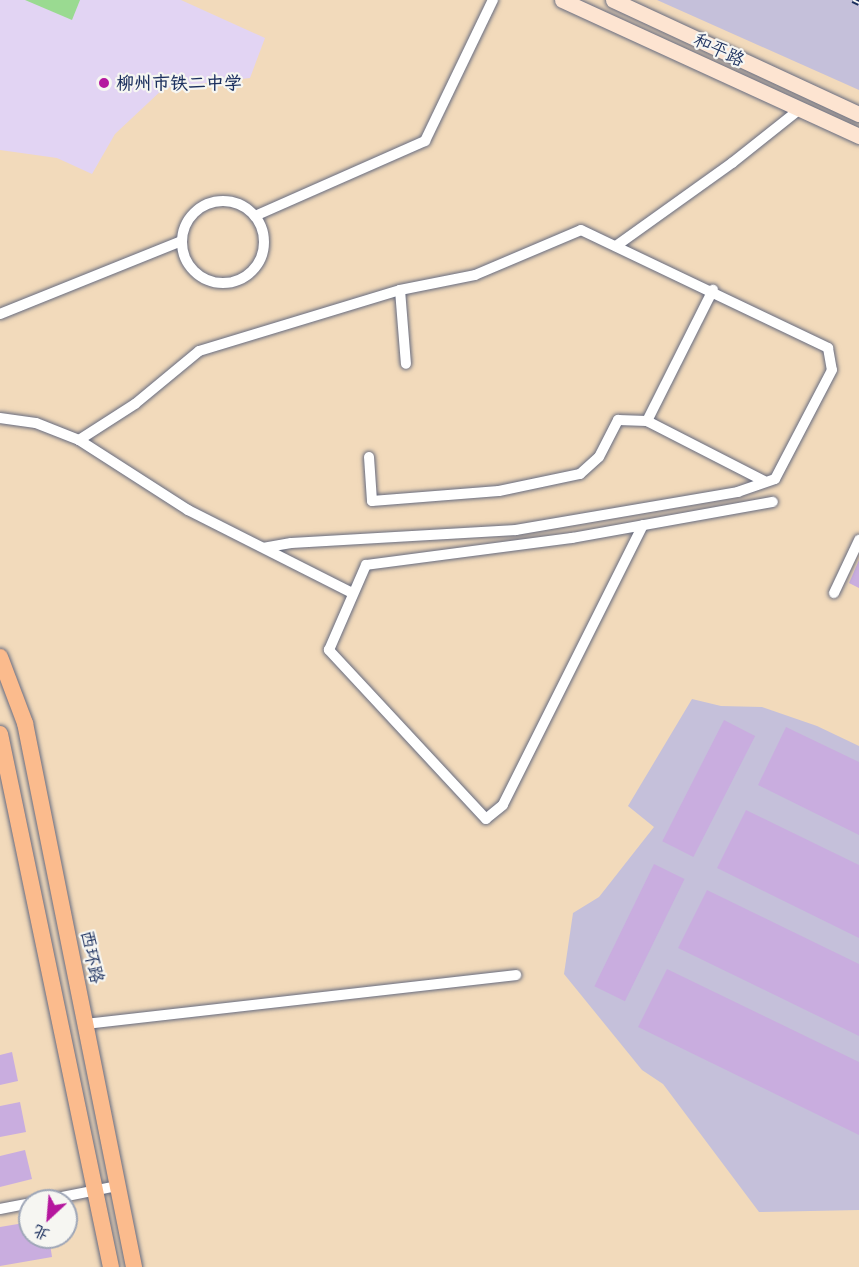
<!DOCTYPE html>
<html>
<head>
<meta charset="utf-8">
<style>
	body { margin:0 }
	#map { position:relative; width:859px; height:1267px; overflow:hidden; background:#f2dabb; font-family:"Patrick Hand","LXGW WenKai TC",sans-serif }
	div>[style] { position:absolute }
	.built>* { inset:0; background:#e2d4f3 }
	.industrial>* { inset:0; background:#c5c0da }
	.green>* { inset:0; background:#9ada91 }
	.building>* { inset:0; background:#c9addf; transform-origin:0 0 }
	.roads { filter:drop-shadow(0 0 2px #666b7f) drop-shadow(0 0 2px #666b7f) }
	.street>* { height:10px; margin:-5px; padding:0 5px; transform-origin:5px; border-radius:5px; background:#fff }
	.street>.ring { margin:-5px; padding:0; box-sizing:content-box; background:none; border:10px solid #fff; border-radius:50% }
	.secondary>* { height:15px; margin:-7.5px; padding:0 7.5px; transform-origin:7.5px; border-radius:7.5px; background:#fde4d1 }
	.primary>* { height:16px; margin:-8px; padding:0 8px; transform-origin:8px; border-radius:8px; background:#fbbb8d }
	.rail>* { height:6px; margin-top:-3px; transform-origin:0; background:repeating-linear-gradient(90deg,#f6f6f2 0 11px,#1b2f5e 0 22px); box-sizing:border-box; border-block:2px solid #1b2f5e }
	.dots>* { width:16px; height:16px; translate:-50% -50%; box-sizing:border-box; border:3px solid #f6f6f2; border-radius:50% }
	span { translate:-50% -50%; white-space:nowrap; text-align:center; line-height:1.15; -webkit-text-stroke:4.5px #f6f6f2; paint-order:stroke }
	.street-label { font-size:18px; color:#1b2f5e }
	.poi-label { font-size:18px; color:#1b2f5e; font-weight:700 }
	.left { translate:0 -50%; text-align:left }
	.north { position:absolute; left:18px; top:1189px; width:60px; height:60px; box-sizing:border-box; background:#f6f6f2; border:2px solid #9ea6b7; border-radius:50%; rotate:206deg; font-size:16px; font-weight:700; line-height:24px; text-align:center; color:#1b2f5e }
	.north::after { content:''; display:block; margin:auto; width:21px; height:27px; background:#b5179e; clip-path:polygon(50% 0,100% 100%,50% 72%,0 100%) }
</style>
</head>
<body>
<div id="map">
	<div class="built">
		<i style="clip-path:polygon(0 0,181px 0,265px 38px,250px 78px,164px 88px,115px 134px,92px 174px,57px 158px,0 150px)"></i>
	</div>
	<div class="industrial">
		<i style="clip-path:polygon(657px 0,859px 0,859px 90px)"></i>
		<i style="clip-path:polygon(692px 699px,721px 706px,762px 707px,817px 726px,859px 746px,859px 1210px,759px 1212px,663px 1084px,642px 1070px,564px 974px,573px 913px,599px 897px,654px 827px,628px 806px)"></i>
	</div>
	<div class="green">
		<i style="clip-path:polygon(25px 0,80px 0,72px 20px)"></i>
	</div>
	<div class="building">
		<i style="clip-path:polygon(859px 560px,859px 588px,849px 583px)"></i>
		<i style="left:724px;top:720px;width:35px;height:136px;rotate:27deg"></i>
		<i style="clip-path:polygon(786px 727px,859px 762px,859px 835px,758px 785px)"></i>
		<i style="clip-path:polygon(746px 810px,859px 865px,859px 938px,717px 868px)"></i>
		<i style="left:654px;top:864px;width:34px;height:136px;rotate:26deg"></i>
		<i style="clip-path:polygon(707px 890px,859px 964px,859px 1036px,678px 948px)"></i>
		<i style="clip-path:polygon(667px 969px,859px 1062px,859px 1135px,638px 1027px)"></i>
		<i style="clip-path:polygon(12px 1052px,18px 1081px,0 1085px,0 1055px)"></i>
		<i style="clip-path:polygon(20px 1102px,26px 1132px,0 1137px,0 1106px)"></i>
		<i style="clip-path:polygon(25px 1150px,32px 1179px,0 1187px,0 1156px)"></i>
		<i style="clip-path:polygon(30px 1222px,30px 1237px,49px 1237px,52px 1257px,0 1266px,0 1227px)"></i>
	</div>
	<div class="roads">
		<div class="street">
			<i class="ring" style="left:182px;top:201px;width:72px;height:72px"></i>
			<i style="left:255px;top:216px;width:186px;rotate:-23.8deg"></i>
			<i style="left:425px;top:141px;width:157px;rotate:-64.3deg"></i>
			<i style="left:616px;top:246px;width:143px;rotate:-35.6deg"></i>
			<i style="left:732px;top:163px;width:87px;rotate:-38.5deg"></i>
			<i style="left:400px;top:290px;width:74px;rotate:85.4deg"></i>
			<i style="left:0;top:314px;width:196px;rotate:-21.9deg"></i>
			<i style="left:0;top:418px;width:36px;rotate:8deg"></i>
			<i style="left:36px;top:423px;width:46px;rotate:21.6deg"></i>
			<i style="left:79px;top:440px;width:130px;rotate:32.7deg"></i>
			<i style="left:188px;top:510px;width:184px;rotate:26.8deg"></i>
			<i style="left:647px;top:421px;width:147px;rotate:-63.3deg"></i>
			<i style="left:79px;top:440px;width:67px;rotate:-32.7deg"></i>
			<i style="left:135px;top:404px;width:83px;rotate:-39.6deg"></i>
			<i style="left:199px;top:351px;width:210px;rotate:-16.9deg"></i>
			<i style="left:400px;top:290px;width:76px;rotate:-11.3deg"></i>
			<i style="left:475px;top:275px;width:115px;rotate:-23deg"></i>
			<i style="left:581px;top:230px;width:274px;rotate:25.5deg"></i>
			<i style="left:828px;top:348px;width:22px;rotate:80deg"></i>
			<i style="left:832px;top:370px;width:123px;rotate:117.6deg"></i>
			<i style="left:775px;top:479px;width:39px;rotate:161deg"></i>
			<i style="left:738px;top:492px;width:225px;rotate:170.3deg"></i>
			<i style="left:516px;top:530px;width:225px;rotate:176.7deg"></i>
			<i style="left:291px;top:543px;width:27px;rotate:170deg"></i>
			<i style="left:369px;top:457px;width:44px;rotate:86.1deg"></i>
			<i style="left:372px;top:501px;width:127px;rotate:-4.5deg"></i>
			<i style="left:499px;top:491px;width:83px;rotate:-11.9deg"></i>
			<i style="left:580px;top:474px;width:25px;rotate:-42deg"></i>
			<i style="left:599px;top:457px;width:42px;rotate:-62.8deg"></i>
			<i style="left:618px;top:420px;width:29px;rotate:2deg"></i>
			<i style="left:647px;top:421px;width:131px;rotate:27.1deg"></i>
			<i style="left:643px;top:525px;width:313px;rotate:116.6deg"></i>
			<i style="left:503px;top:805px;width:22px;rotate:141deg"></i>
			<i style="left:486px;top:819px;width:231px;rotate:-132.9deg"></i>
			<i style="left:329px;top:650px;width:93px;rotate:-66.5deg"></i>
			<i style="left:366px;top:565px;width:208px;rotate:-7.5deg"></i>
			<i style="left:572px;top:538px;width:204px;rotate:-10.2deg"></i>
			<i style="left:834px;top:593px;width:59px;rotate:-64.7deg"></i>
			<i style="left:86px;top:1024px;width:433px;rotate:-6.5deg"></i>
			<i style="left:42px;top:1201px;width:76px;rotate:-11.3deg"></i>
			<i style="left:0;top:1209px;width:31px;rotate:-11deg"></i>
		</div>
		<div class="secondary">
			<i style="left:562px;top:0;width:327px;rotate:24.6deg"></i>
			<i style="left:613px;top:0;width:271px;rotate:24.9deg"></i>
		</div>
		<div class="primary">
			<i style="left:0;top:657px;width:71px;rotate:69.3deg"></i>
			<i style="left:25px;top:723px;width:555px;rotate:78.67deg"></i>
			<i style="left:0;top:734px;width:544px;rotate:78.24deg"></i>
		</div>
	</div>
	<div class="rail">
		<i style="left:853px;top:0;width:7px;rotate:27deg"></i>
	</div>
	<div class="dots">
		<i style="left:104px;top:83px;background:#b5179e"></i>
	</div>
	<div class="street-label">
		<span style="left:719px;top:50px;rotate:25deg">和平路</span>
		<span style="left:92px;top:957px;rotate:78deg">西环路</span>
	</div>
	<div class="poi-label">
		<span class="left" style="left:116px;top:83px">柳州市铁二中学</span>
	</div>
	<div class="north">北</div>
</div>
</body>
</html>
